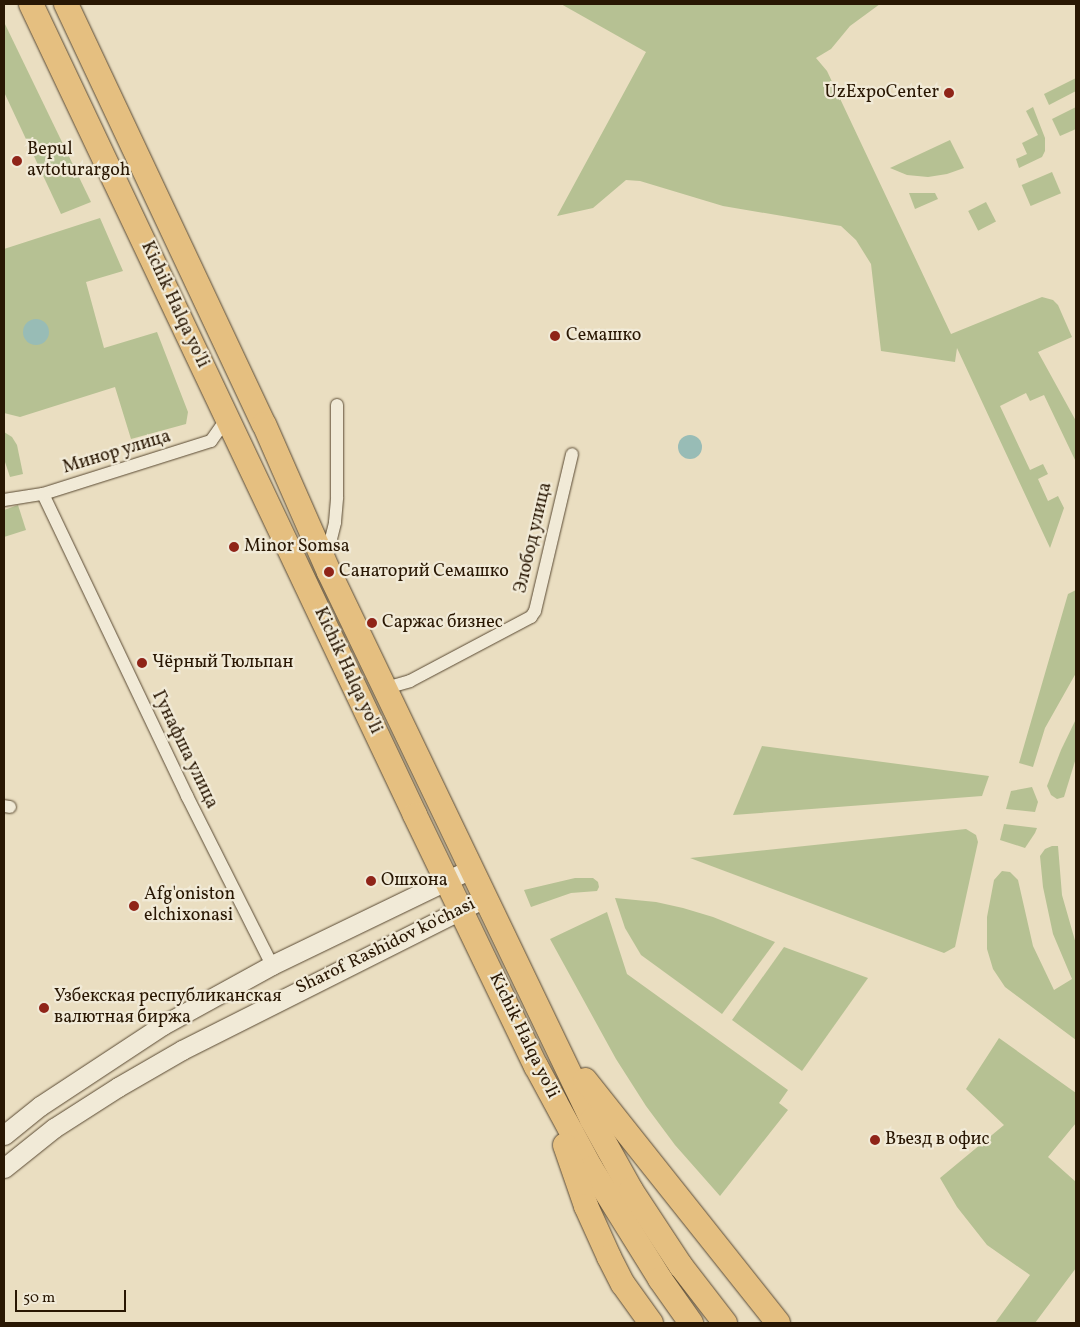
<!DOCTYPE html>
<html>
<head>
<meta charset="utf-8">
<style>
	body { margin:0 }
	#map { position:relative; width:1080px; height:1327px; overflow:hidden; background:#eadec1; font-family:Vollkorn,serif }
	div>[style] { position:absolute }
	.green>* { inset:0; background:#b6c193; transform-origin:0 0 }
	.water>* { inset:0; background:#98bcb6 }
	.round { border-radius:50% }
	.roads { filter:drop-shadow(0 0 1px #594932) drop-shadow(0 0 1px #594932) }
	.street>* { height:12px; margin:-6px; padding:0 6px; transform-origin:6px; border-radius:6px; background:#f1ead7 }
	.secondary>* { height:19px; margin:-9.5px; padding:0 9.5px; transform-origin:9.5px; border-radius:9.5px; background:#f1ead7 }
	.highway>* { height:24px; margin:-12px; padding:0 12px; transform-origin:12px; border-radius:12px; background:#e5bf80 }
	.dots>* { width:14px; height:14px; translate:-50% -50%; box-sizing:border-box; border:2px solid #f1ead7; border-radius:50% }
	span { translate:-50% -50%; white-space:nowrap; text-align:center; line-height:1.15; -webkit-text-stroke:4.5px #f1ead7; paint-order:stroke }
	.poi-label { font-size:18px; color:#291703 }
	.right { translate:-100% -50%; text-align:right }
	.left { translate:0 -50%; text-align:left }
	.street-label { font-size:18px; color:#291703 }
	.frame { position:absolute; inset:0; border:5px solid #291703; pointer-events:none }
	.scale { position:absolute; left:15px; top:1290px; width:111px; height:22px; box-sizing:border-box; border:2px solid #291703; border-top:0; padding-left:6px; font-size:15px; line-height:18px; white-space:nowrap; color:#291703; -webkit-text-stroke:4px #f1ead7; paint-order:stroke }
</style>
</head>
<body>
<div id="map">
	<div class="green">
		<i style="clip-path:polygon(561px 4px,880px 4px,850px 26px,831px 49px,816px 58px,827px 71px,951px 334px,1042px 297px,1053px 300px,1058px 305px,1072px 337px,1038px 352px,1076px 421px,1076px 462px,1044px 395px,1030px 401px,1026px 393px,1000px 406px,1030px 470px,1043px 464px,1048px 474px,1038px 479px,1048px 501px,1058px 496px,1064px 508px,1050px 548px,957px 348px,955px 362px,881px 351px,871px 264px,856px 240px,841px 226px,723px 206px,640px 181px,626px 180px,593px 208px,557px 216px,646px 52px)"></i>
		<i style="clip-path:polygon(4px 22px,91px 202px,61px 214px,4px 92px)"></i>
		<i style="clip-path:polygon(1076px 78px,1076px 91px,1049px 105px,1044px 94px)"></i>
		<i style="clip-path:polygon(1033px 107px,1045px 138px,1045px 151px,1042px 157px,1019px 168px,1016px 159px,1027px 154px,1022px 143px,1038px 135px,1026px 111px)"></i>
		<i style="clip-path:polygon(1076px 107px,1076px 129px,1060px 136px,1052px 119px)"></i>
		<i style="clip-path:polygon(950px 140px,964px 168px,947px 174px,928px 177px,907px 175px,890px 168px)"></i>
		<i style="left:1052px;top:172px;width:23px;height:33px;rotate:67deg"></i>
		<i style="clip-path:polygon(909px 193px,935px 193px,938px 199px,915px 209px)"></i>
		<i style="left:986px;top:202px;width:22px;height:20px;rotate:63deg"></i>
		<i style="clip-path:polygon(100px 218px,123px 271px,86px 282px,104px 348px,157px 332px,188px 412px,186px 424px,131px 439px,115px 387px,20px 417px,4px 413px,4px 249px)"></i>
		<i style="clip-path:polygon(4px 432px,12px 437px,17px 445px,23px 474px,10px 477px,4px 459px)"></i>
		<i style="clip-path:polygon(18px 505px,26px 530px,4px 537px,4px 510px)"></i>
		<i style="clip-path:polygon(1076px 590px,1076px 673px,1045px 728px,1033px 767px,1019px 763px,1068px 594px)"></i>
		<i style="clip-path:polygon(1076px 719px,1076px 758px,1064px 797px,1057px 799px,1051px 795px,1047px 786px,1061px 750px)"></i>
		<i style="clip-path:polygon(762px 746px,989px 776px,982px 796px,733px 815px)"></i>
		<i style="clip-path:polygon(1032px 787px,1038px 802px,1035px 812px,1006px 809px,1011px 791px)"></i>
		<i style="clip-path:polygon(1004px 824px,1037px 828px,1035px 833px,1025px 848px,1000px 840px)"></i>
		<i style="clip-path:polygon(966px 829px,976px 835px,978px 842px,955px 947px,944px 953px,690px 858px)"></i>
		<i style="clip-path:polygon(1052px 846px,1058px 846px,1062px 895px,1076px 944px,1076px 1040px,1005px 987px,993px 969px,987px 949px,987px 917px,994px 880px,1002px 871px,1010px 872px,1018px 880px,1033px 946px,1054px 990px,1072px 979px,1053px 934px,1043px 887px,1040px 856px,1045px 849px)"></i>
		<i style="clip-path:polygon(575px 878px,593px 878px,598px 882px,599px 887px,597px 891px,571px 893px,531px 907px,524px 890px)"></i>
		<i style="clip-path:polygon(615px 898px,656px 902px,683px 908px,713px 917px,775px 942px,722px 1014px,641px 955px,625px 928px)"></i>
		<i style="clip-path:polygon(607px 912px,627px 974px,788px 1090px,779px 1103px,788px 1110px,720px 1196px,675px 1145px,646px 1106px,616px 1059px,550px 939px)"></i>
		<i style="clip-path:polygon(784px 947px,868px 978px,802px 1071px,732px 1020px)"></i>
		<i style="clip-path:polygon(999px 1038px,1076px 1093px,1076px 1123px,1048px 1157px,1076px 1182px,1076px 1268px,1035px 1323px,995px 1323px,1030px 1275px,987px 1245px,957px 1207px,940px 1178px,1004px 1125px,966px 1089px)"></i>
	</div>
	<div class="water">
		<i class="round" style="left:23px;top:319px;width:26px;height:26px"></i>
		<i class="round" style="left:678px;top:435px;width:24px;height:24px"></i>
	</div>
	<div class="roads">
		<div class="street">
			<i style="left:43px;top:494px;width:335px;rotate:64.5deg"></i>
			<i style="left:187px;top:796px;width:189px;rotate:63.3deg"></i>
			<i style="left:4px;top:500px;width:39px;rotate:-9deg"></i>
			<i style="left:43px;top:494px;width:176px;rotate:-17.5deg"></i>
			<i style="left:211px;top:441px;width:29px;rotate:-55deg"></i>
			<i style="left:326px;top:559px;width:38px;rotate:-76deg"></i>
			<i style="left:335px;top:522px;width:25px;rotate:-85deg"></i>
			<i style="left:337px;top:497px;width:92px;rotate:-90deg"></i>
			<i style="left:386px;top:688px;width:25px;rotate:-16deg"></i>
			<i style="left:410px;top:681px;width:137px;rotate:-27.9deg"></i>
			<i style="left:531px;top:617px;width:7px;rotate:-56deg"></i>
			<i style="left:535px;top:611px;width:161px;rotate:-76.7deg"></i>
			<i style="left:4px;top:806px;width:6px;rotate:9deg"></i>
		</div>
		<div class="secondary">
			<i style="left:4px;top:1135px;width:46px;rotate:-38.9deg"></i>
			<i style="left:40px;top:1106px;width:147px;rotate:-33.4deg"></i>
			<i style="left:163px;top:1025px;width:124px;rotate:-28.8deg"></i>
			<i style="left:272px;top:965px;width:223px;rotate:-25.8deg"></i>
			<i style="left:4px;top:1168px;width:64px;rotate:-38.7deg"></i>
			<i style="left:54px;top:1128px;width:76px;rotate:-32.6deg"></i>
			<i style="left:118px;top:1087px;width:74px;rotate:-30deg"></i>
			<i style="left:182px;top:1050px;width:340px;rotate:-26.7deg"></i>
		</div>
		<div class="highway">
			<i style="left:31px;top:4px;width:897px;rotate:64.66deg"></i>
			<i style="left:415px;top:815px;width:279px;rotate:64.3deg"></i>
			<i style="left:536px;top:1066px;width:116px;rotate:61.7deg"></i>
			<i style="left:591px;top:1168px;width:131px;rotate:58.1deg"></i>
			<i style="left:660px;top:1279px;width:54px;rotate:54.8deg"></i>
			<i style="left:66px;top:4px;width:464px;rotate:64.8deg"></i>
			<i style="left:264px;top:424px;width:162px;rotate:66.3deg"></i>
			<i style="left:329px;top:572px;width:608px;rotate:64.36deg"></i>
			<i style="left:592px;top:1120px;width:80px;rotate:60.9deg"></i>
			<i style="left:631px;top:1190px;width:91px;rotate:56.7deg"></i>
			<i style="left:681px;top:1266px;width:72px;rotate:52.3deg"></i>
			<i style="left:585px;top:1080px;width:310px;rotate:51.5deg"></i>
			<i style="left:565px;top:1145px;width:65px;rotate:71deg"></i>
			<i style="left:586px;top:1206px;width:56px;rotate:65.7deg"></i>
			<i style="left:609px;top:1257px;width:30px;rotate:63deg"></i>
			<i style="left:623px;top:1284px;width:48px;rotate:54.3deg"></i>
		</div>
	</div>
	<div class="dots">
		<i style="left:949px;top:93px;background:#8f2418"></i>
		<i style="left:17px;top:161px;background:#8f2418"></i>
		<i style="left:555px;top:336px;background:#8f2418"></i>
		<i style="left:234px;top:547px;background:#8f2418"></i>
		<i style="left:329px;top:572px;background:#8f2418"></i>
		<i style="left:372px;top:623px;background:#8f2418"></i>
		<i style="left:142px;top:663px;background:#8f2418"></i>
		<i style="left:371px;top:881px;background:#8f2418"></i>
		<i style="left:134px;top:906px;background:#8f2418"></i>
		<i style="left:44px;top:1008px;background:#8f2418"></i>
		<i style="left:875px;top:1140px;background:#8f2418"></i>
	</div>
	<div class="poi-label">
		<span class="right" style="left:939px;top:93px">UzExpoCenter</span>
		<span class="left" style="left:27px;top:161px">Bepul<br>avtoturargoh</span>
		<span class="left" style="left:566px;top:336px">Семашко</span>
		<span class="left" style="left:244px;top:547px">Minor Somsa</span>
		<span class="left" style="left:339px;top:572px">Санаторий Семашко</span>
		<span class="left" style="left:382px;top:623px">Саржас бизнес</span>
		<span class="left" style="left:152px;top:663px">Чёрный Тюльпан</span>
		<span class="left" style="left:381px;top:881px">Ошхона</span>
		<span class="left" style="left:144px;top:906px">Afg'oniston<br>elchixonasi</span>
		<span class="left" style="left:54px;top:1008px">Узбекская республиканская<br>валютная биржа</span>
		<span class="left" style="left:885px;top:1140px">Въезд в офис</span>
	</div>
	<div class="street-label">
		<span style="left:174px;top:305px;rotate:65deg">Kichik Halqa yo'li</span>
		<span style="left:117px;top:453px;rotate:-17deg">Минор улица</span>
		<span style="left:534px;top:538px;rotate:-77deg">Элобод улица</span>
		<span style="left:347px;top:671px;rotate:65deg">Kichik Halqa yo'li</span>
		<span style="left:184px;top:750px;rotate:64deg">Гунафша улица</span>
		<span style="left:386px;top:947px;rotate:-26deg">Sharof Rashidov ko'chasi</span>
		<span style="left:523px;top:1036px;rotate:64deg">Kichik Halqa yo'li</span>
	</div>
	<div class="frame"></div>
	<div class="scale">50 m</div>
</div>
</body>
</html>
